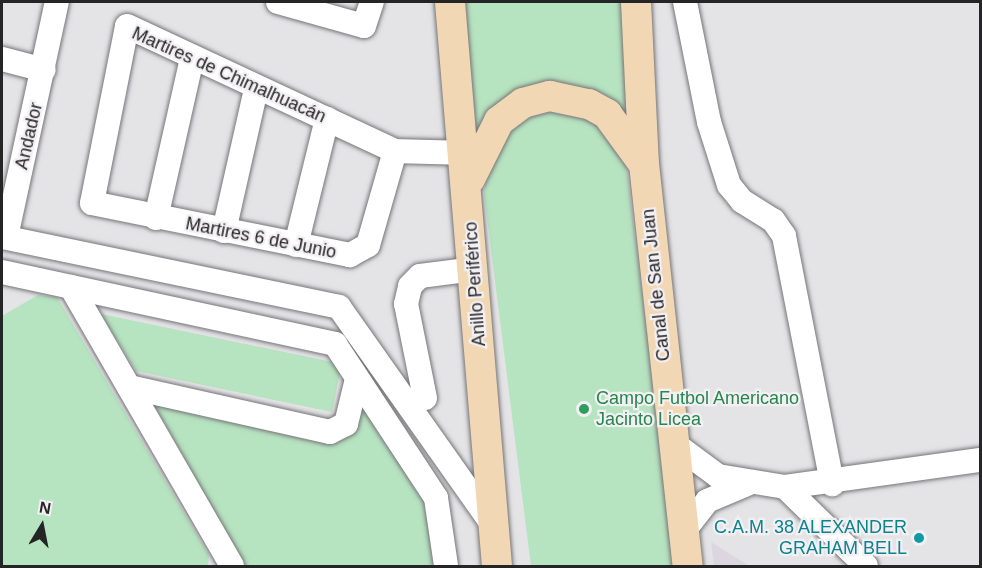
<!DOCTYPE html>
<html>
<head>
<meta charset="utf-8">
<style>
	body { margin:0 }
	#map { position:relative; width:982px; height:568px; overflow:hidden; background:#e4e3e6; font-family:Helvetica,sans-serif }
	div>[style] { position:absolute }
	.built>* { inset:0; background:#dcd6e0 }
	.green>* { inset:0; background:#b6e3c0 }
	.roads { filter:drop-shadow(0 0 2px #767578) drop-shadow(0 0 2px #767578) }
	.minor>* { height:24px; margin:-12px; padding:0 12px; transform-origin:12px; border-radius:12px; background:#fff }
	.major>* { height:30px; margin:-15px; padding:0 15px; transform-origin:15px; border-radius:15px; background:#f1d7b3 }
	.dots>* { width:16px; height:16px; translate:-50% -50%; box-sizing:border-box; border:3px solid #f2f0f3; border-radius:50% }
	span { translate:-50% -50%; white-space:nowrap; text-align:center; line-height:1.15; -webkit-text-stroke:4.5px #f2f0f3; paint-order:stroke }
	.street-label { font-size:18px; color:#262526 }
	.leisure-label { font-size:18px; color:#27864d }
	.left { translate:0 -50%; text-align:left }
	.culture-label { font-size:18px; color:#0d838f }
	.right { translate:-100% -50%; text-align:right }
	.frame { position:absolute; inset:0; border:3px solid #262526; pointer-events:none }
	.north { position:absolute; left:12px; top:496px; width:60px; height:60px; -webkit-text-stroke:4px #f2f0f3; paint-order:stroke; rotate:10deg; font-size:16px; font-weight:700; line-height:24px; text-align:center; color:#262526 }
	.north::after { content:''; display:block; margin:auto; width:21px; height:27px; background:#262526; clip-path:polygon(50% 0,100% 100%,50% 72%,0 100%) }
</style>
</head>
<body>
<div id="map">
	<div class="built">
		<i style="clip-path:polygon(711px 542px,749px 566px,714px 566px)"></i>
	</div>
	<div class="green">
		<i style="clip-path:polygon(463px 2px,624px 2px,633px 123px,605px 97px,498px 109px,471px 134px)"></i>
		<i style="clip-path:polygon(550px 106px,606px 125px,624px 148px,676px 566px,531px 566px,484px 194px,488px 163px,499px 138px,520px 119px)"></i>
		<i style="clip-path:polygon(38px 295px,57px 297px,209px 555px,208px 566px,2px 566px,2px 316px)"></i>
		<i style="clip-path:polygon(101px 314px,342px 364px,332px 412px,136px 371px)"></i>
		<i style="clip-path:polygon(358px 395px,429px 501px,438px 566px,245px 566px,153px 403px,325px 443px,337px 441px)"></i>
	</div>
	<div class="roads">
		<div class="minor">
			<i style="left:278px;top:2px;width:89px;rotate:15.6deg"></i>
			<i style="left:364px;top:26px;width:25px;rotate:-72deg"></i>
			<i style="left:685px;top:2px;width:122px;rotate:78.7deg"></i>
			<i style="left:709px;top:122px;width:66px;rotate:72.4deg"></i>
			<i style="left:729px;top:185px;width:21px;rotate:51deg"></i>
			<i style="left:742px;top:201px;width:36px;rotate:32deg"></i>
			<i style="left:773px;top:220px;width:19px;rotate:55deg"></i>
			<i style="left:784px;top:236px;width:253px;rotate:79deg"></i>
			<i style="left:2px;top:59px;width:43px;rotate:14.7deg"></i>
			<i style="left:395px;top:151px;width:98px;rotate:106deg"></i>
			<i style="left:368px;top:245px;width:21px;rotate:151deg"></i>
			<i style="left:350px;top:255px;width:263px;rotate:-168.6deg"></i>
			<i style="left:92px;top:203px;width:180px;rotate:-78.8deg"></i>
			<i style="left:127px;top:26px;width:296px;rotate:25deg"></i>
			<i style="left:395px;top:151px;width:71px;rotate:1.6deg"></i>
			<i style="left:156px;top:218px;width:164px;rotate:-77.3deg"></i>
			<i style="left:224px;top:231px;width:146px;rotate:-77.3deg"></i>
			<i style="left:2px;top:237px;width:344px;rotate:11.7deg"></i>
			<i style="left:339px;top:307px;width:262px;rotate:54.8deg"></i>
			<i style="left:6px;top:237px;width:240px;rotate:-77.8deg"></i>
			<i style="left:296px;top:245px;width:130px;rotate:-76.2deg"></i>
			<i style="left:2px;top:272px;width:341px;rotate:12.2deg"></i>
			<i style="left:335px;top:344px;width:184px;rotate:56.7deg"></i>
			<i style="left:436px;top:498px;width:69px;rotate:81.6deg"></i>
			<i style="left:71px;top:287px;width:322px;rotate:60deg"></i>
			<i style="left:129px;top:387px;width:206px;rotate:12.6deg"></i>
			<i style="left:330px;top:432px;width:18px;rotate:-27deg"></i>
			<i style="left:346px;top:424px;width:46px;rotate:-76.3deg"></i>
			<i style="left:425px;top:398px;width:96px;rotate:-101.4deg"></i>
			<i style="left:406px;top:304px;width:18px;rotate:-77deg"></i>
			<i style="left:410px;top:286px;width:14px;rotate:-45deg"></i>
			<i style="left:420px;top:276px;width:54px;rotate:-7.4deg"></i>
			<i style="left:672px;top:442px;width:57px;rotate:36.5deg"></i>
			<i style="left:718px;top:476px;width:68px;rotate:9.3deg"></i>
			<i style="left:785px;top:487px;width:197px;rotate:-7.9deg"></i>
			<i style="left:785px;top:487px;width:113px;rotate:44.3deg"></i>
			<i style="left:683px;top:532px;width:39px;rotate:-52deg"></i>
			<i style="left:707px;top:501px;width:43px;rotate:-23deg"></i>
		</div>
		<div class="major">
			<i style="left:450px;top:2px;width:566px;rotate:85.24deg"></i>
			<i style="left:636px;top:2px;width:162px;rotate:87.2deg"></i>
			<i style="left:644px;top:164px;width:404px;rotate:83.8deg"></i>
			<i style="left:470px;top:179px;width:65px;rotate:-63.4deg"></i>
			<i style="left:499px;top:121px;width:30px;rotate:-37deg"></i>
			<i style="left:523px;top:103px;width:28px;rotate:-15deg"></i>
			<i style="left:550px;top:96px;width:40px;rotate:12deg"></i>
			<i style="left:589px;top:104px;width:21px;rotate:29deg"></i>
			<i style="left:607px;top:114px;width:59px;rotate:53.9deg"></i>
		</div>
	</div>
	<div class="dots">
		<i style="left:584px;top:409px;background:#2e9e5b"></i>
		<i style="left:919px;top:538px;background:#0f9aa8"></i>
	</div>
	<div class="street-label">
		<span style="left:229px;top:75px;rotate:24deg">Martires de Chimalhuacán</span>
		<span style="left:29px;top:136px;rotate:-77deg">Andador</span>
		<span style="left:261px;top:238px;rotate:11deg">Martires 6 de Junio</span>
		<span style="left:475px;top:284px;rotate:-94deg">Anillo Periférico</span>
		<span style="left:656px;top:285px;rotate:-96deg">Canal de San Juan</span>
	</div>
	<div class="leisure-label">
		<span class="left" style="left:596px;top:409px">Campo Futbol Americano<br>Jacinto Licea</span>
	</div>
	<div class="culture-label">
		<span class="right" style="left:907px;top:538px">C.A.M. 38 ALEXANDER<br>GRAHAM BELL</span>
	</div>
	<div class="frame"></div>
	<div class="north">N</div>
</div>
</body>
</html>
